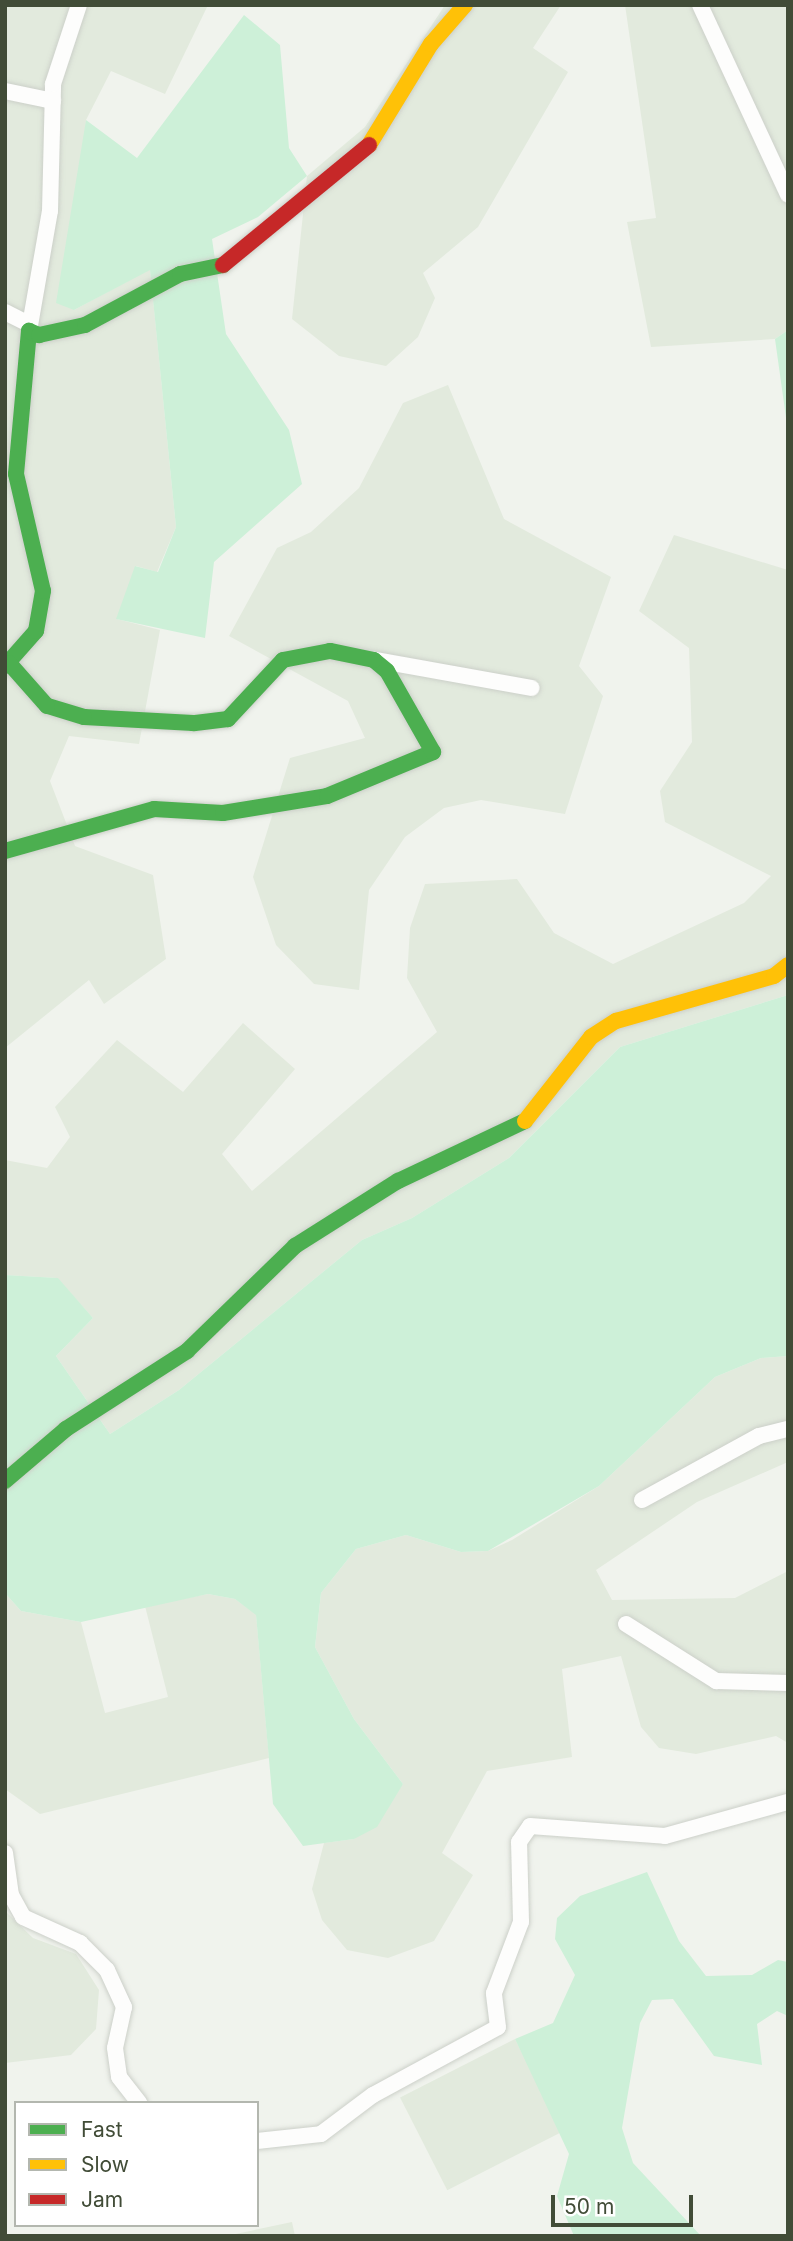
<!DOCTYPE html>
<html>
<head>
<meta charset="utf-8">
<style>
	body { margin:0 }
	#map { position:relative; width:793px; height:2241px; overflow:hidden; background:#f0f3ed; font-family:Inter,sans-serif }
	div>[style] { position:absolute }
	.residential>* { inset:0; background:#e2eadd; transform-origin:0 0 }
	.green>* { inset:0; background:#cdf0d8 }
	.roads { filter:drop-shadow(0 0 2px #ccd0c9) drop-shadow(0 0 2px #ccd0c9) }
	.street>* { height:16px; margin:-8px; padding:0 8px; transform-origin:8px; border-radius:8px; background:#fdfdfc }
	.fast>* { height:16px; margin:-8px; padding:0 8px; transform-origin:8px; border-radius:8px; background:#4caf50 }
	.slow>* { height:16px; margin:-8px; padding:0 8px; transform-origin:8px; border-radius:8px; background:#ffc107 }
	.jam>* { height:16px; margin:-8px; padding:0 8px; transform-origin:8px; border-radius:8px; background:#c62828 }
	span { translate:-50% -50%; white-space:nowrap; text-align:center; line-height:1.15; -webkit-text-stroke:5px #fff; paint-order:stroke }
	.frame { position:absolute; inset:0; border:7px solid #414c37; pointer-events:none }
	.legend { position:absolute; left:14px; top:2101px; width:245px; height:126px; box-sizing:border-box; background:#fff; border:2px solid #b3b7af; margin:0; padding:9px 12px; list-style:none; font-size:21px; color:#414c37 }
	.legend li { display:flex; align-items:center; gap:14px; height:35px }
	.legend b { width:35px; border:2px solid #b3b7af }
	.scale { position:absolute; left:551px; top:2195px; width:142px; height:32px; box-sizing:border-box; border:4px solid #414c37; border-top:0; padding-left:9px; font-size:21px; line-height:24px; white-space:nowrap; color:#414c37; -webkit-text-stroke:5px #fff; paint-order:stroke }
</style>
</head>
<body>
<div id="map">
	<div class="residential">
		<i style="clip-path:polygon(5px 5px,208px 5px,165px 94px,111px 71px,86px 120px,74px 310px,150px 269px,176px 527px,157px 572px,136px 566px,117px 619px,160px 630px,139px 744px,69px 736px,50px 781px,75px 846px,153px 875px,166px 959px,104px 1004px,89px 980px,5px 1048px)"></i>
		<i style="clip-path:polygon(445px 5px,561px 5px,533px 48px,568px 72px,478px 227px,423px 273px,435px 298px,418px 337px,386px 366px,339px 356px,292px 319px,307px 176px,365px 127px)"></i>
		<i style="clip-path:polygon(625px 5px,788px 5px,788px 330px,775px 339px,651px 347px,627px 222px,656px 218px)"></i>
		<i style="clip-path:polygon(448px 385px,504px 519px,611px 577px,579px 666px,603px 696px,565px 814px,481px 800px,444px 808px,405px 837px,369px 890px,359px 990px,314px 984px,276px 945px,253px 877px,290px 758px,365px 738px,348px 701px,229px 636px,277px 548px,311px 532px,359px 488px,403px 403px)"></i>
		<i style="clip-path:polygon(674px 535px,788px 570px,788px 995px,620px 1047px,509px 1158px,412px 1218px,362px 1240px,179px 1390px,110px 1434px,56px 1356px,93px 1318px,57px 1278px,5px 1275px,5px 1160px,47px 1168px,70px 1137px,55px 1107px,117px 1040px,183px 1092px,243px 1023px,295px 1069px,222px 1154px,252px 1191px,437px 1032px,407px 978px,410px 928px,425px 884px,517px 879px,554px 933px,613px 964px,744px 903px,771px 876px,665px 822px,660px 791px,692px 742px,689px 648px,639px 611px)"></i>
		<i style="clip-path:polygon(788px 1356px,788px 1462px,697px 1502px,596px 1570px,612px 1600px,735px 1598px,788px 1571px,788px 1743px,776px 1736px,696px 1754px,659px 1748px,641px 1727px,621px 1656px,562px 1669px,572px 1757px,487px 1771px,442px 1853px,473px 1875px,434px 1941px,388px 1958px,347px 1950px,322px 1920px,312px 1889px,324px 1843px,354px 1839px,403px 1784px,354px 1719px,315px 1647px,321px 1593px,356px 1549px,406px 1535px,461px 1552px,488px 1551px,512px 1540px,599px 1486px,715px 1377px,761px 1358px)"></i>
		<i style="clip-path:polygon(5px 1593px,21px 1611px,81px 1622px,105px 1713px,168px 1697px,145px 1606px,208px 1594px,235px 1599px,256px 1614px,269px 1758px,40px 1814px,5px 1789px)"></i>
		<i style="clip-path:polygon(5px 1911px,33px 1938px,76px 1954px,99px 1990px,96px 2029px,71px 2055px,5px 2063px)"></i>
		<i style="left:515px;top:2039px;width:104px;height:129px;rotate:63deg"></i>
		<i style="clip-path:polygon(292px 2222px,295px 2236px,226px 2236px)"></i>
	</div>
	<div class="green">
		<i style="clip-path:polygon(244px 15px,280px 45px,289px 148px,307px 176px,258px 217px,212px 239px,226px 334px,289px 430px,302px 484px,214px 562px,205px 638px,116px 619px,135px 566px,158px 572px,176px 527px,150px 270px,74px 310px,56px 303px,86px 120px,137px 158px)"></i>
		<i style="clip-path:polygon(788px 330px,788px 432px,775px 339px)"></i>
		<i style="clip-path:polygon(788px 995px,788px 1356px,761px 1358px,715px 1377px,599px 1486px,488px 1551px,461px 1552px,406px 1535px,356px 1549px,321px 1593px,315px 1647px,354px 1719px,403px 1784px,377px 1827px,354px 1839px,303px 1846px,273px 1804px,256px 1615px,235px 1599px,208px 1594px,81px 1622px,21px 1611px,5px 1593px,5px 1275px,58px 1278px,93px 1318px,56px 1356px,110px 1434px,179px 1390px,362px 1240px,412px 1218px,509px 1158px,620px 1047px)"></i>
		<i style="clip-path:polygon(647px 1872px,679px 1941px,706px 1976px,752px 1975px,778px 1960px,788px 1962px,788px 2016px,777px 2011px,757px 2024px,762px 2065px,714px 2056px,673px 1999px,652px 2000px,640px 2023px,622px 2128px,633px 2163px,701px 2236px,574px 2236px,557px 2196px,569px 2154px,515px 2039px,553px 2023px,575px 1975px,555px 1939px,557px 1918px,580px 1896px)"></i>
	</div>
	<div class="roads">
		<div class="street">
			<i style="left:700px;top:5px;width:209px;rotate:65.1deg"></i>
			<i style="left:5px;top:91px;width:49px;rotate:11.8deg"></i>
			<i style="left:5px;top:312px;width:28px;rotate:27deg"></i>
			<i style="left:29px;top:331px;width:122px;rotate:-80.1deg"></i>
			<i style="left:50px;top:211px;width:127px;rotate:-88.6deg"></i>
			<i style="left:53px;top:84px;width:83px;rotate:-71.8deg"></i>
			<i style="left:376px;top:660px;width:158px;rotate:10.2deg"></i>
			<i style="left:642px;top:1500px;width:133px;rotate:-28.7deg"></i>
			<i style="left:759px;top:1436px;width:30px;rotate:-14deg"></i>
			<i style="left:626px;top:1624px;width:107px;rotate:32.3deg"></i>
			<i style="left:716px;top:1681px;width:72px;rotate:1.6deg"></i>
			<i style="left:5px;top:1853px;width:42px;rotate:81.9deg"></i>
			<i style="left:11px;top:1895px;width:25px;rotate:61deg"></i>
			<i style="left:23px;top:1917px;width:63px;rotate:24.5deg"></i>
			<i style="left:80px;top:1943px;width:38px;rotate:45deg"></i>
			<i style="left:107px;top:1970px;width:41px;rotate:65.3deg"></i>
			<i style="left:124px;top:2007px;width:42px;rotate:102.4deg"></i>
			<i style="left:115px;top:2048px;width:29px;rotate:82deg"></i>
			<i style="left:119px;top:2077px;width:33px;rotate:52deg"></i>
			<i style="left:257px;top:2141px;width:64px;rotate:-6.2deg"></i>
			<i style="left:321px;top:2134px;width:65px;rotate:-36.9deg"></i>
			<i style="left:373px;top:2095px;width:142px;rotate:-28.5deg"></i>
			<i style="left:498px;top:2027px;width:34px;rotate:-97deg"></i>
			<i style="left:494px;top:1993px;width:76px;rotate:-69.2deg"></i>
			<i style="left:521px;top:1922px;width:80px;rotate:-91.4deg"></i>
			<i style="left:519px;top:1842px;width:19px;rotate:-55deg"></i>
			<i style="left:530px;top:1826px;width:135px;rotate:4.2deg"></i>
			<i style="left:665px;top:1836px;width:128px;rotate:-15.5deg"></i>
		</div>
		<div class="fast">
			<i style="left:5px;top:666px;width:47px;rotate:-48.5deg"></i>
			<i style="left:36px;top:631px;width:41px;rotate:-80.1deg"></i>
			<i style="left:43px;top:591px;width:120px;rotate:-103deg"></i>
			<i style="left:16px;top:474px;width:144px;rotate:-84.8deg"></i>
			<i style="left:29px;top:331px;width:11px;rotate:22deg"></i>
			<i style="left:39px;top:335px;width:47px;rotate:-12.3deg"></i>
			<i style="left:85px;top:325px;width:108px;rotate:-28.2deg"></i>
			<i style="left:180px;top:274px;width:44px;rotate:-11.8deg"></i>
			<i style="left:5px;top:851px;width:155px;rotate:-15.7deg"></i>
			<i style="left:154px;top:809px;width:69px;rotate:3.3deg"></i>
			<i style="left:223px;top:813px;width:105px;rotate:-9.3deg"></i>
			<i style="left:327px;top:796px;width:115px;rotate:-22.5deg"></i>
			<i style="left:433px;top:752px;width:93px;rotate:-119.6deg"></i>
			<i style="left:387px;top:671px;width:17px;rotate:-140deg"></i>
			<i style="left:374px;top:660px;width:45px;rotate:-168.4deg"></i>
			<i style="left:330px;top:651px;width:48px;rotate:169.2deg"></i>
			<i style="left:283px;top:660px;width:81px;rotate:133deg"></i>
			<i style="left:228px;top:719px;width:35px;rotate:173deg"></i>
			<i style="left:193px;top:723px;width:109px;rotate:-176.8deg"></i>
			<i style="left:84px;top:717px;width:39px;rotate:-163deg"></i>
			<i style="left:47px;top:706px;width:57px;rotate:-131.5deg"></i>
			<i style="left:5px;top:1481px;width:80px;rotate:-40.4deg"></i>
			<i style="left:66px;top:1429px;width:144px;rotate:-32.8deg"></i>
			<i style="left:187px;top:1351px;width:151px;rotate:-44.2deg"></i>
			<i style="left:295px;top:1246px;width:122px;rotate:-32.3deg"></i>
			<i style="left:398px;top:1181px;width:140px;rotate:-25.3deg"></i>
		</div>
		<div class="slow">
			<i style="left:369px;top:145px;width:119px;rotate:-58.5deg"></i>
			<i style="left:431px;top:44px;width:52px;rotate:-48.9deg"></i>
			<i style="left:525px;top:1121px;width:107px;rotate:-51.8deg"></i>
			<i style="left:591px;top:1037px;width:30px;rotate:-33deg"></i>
			<i style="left:616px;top:1021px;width:164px;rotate:-15.9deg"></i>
			<i style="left:774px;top:976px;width:18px;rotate:-38deg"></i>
		</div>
		<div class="jam">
			<i style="left:223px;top:265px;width:189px;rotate:-39.4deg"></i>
		</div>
	</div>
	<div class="frame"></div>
	<ul class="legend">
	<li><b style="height:9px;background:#4caf50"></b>Fast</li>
	<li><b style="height:9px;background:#ffc107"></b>Slow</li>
	<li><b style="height:9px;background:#c62828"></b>Jam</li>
	</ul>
	<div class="scale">50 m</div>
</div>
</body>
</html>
